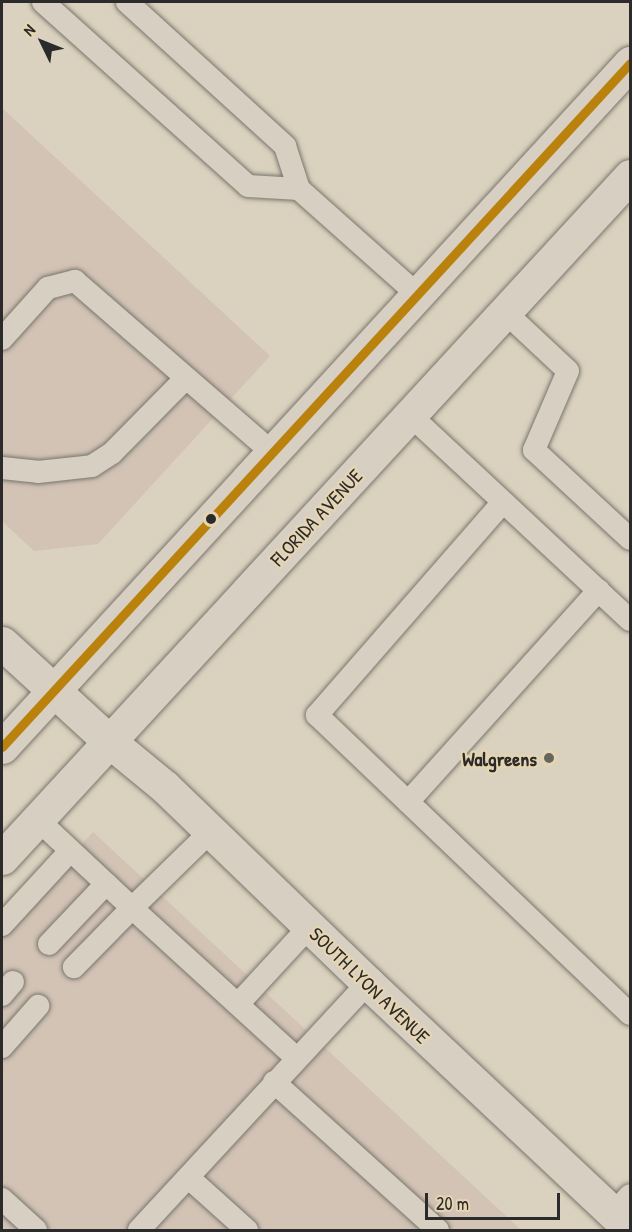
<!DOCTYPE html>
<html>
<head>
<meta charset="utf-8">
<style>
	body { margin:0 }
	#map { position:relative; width:632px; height:1232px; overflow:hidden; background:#dad1be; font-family:"Patrick Hand",sans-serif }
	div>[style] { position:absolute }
	.built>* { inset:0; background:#d2c3b5 }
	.roads { filter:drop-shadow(0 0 2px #7a766d) drop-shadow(0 0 2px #7a766d) }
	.lane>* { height:22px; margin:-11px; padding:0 11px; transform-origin:11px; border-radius:11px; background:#d6cfc2 }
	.street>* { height:33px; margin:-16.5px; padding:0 16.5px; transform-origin:16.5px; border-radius:16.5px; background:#d6cfc2 }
	.secondary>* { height:33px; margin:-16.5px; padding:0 16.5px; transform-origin:16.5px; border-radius:16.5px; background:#d6cfc2 }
	.primary>* { height:33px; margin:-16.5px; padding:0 16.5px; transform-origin:16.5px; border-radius:16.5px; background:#d6cfc2 }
	.bus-1>* { height:9px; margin:-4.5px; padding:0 4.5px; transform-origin:4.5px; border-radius:4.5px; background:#ba810d }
	.dots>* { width:16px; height:16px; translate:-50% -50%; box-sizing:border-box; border:3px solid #e6d5b2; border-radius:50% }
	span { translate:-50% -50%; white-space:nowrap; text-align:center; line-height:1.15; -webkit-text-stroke:4.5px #e6d5b2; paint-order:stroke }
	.street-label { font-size:20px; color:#2b2b2b }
	.poi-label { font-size:20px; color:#2b2b2b; font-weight:700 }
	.right { translate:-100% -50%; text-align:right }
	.frame { position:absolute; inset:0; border:3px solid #2b2b2b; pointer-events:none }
	.north { position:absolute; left:12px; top:12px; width:60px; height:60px; -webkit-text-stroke:4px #e6d5b2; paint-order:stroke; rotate:313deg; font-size:16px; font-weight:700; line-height:24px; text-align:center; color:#2b2b2b }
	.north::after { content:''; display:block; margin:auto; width:21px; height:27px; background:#2b2b2b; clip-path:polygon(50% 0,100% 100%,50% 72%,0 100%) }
	.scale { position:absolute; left:425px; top:1193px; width:135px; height:27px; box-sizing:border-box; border:3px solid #2b2b2b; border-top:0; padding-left:8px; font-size:18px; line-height:21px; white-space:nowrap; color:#2b2b2b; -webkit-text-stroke:4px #e6d5b2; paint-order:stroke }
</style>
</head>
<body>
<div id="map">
	<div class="built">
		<i style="clip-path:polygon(2px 108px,270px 356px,98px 544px,34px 551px,2px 521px)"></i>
		<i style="clip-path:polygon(93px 832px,521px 1230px,2px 1230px,2px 932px)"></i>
	</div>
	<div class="roads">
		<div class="lane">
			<i style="left:43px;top:2px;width:275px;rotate:41.9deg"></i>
			<i style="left:248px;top:186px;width:51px;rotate:3.4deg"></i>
			<i style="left:127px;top:2px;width:214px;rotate:42.3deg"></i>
			<i style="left:285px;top:146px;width:45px;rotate:72deg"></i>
			<i style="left:299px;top:189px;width:159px;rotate:41.7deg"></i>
			<i style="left:505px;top:312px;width:86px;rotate:43.1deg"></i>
			<i style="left:568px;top:371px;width:86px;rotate:113.3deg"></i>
			<i style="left:534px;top:450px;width:131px;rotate:42.8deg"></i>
			<i style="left:2px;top:339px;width:69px;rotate:-48deg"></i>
			<i style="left:48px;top:288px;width:28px;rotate:-15deg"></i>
			<i style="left:75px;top:281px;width:262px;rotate:41deg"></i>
			<i style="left:410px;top:415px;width:301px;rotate:43deg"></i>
			<i style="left:2px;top:468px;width:36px;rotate:6deg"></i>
			<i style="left:38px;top:472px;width:54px;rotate:-6.3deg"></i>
			<i style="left:92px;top:466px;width:24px;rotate:-33deg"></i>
			<i style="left:112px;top:453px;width:105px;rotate:-45.4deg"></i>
			<i style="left:503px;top:502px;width:283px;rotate:131.1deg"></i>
			<i style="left:317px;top:715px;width:433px;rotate:43.7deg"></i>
			<i style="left:408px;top:802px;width:285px;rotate:-48deg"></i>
			<i style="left:37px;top:819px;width:130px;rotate:43.1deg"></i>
			<i style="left:132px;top:908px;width:83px;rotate:134.5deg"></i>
			<i style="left:211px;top:831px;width:110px;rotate:135.7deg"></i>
			<i style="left:132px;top:908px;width:222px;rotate:42.4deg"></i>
			<i style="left:2px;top:925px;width:100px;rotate:-47.4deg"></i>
			<i style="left:49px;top:944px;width:83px;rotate:-46.5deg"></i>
			<i style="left:2px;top:995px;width:17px;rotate:-50deg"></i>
			<i style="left:239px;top:1003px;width:103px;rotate:-47.4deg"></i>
			<i style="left:2px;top:1047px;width:55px;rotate:-48.7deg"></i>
			<i style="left:274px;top:1082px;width:221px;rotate:42.1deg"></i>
			<i style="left:189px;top:1178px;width:78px;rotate:41.9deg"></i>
			<i style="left:2px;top:1199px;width:46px;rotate:42.4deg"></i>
			<i style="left:613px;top:1214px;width:25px;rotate:-48deg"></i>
			<i style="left:139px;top:1230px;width:337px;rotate:-47.2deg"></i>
		</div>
		<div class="street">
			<i style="left:109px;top:741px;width:72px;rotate:39.4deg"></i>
			<i style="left:165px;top:787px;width:282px;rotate:44deg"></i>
			<i style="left:368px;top:983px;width:359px;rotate:43.2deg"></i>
		</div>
		<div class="secondary">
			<i style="left:2px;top:643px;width:145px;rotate:42.5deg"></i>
		</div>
		<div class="primary">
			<i style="left:2px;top:747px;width:929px;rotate:-47.44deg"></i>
			<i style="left:2px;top:858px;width:927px;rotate:-47.36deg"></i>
		</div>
	</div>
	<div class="bus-1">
		<i style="left:2px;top:747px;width:929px;rotate:-47.44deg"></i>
	</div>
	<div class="dots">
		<i style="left:211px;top:519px;background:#2b2b2b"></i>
		<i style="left:549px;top:758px;background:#68655e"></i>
	</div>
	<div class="street-label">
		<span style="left:316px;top:517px;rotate:-47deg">FLORIDA AVENUE</span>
		<span style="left:370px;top:985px;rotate:44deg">SOUTH LYON AVENUE</span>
	</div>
	<div class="poi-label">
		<span class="right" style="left:537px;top:758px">Walgreens</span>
	</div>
	<div class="frame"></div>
	<div class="north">N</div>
	<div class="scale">20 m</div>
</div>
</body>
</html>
